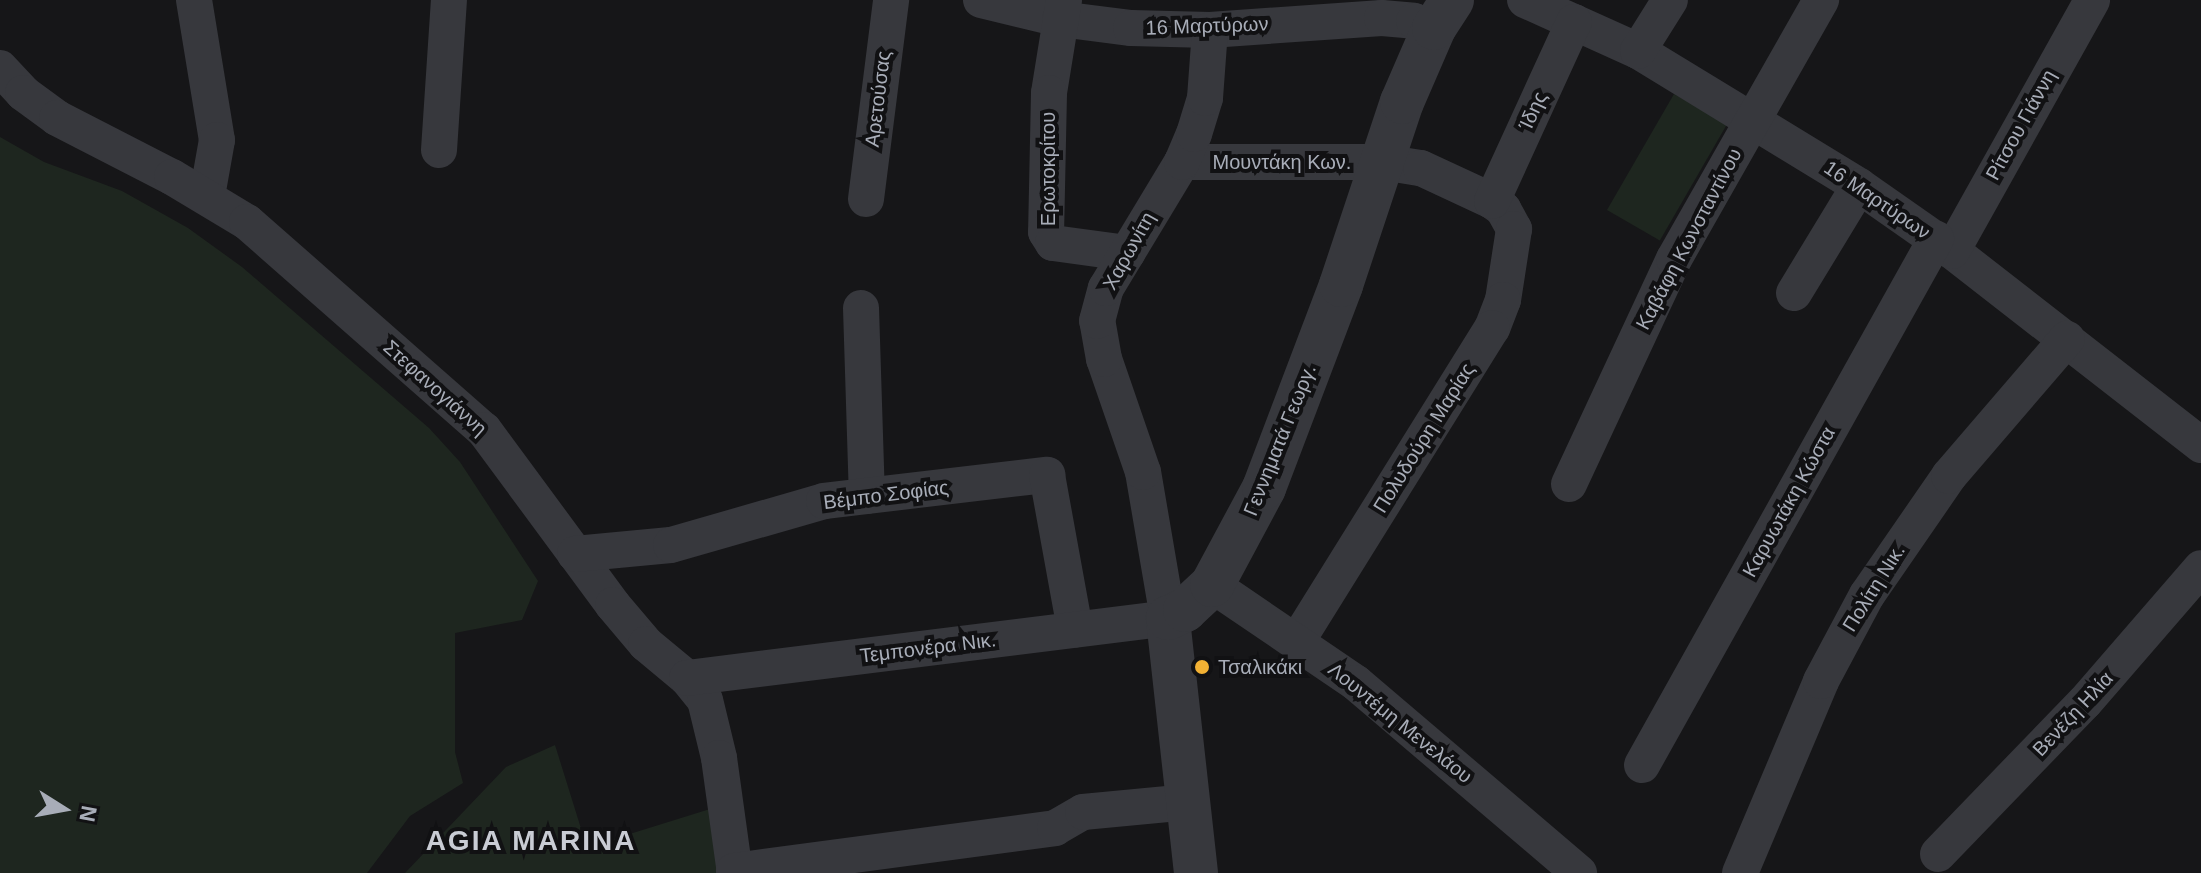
<!DOCTYPE html>
<html>
<head>
<meta charset="utf-8">
<style>
	body { margin:0 }
	#map { position:relative; width:2201px; height:873px; overflow:hidden; background:#161618; font-family:Arial,sans-serif }
	div>[style] { position:absolute }
	.green>* { inset:0; background:#1e261f; transform-origin:0 0 }
	.minor>* { height:36px; margin:-18px; padding:0 18px; transform-origin:18px; border-radius:18px; background:#37383d }
	.tertiary>* { height:44px; margin:-22px; padding:0 22px; transform-origin:22px; border-radius:22px; background:#37383d }
	.dots>* { width:22px; height:22px; translate:-50% -50%; box-sizing:border-box; border:4px solid #111113; border-radius:50% }
	span { translate:-50% -50%; white-space:nowrap; text-align:center; line-height:1.15; -webkit-text-stroke:8px #111113; paint-order:stroke }
	.street-label { font-size:20px; color:#a8adb8 }
	.poi-label { font-size:20px; color:#a8adb8 }
	.left { translate:0 -50%; text-align:left }
	.district-label { font-size:28px; color:#c9ccd4; font-weight:700; letter-spacing:2px }
	.north { position:absolute; left:24px; top:769px; width:80px; height:80px; -webkit-text-stroke:6px #111113; paint-order:stroke; rotate:101deg; font-size:22px; font-weight:700; line-height:32px; text-align:center; color:#a8adb8 }
	.north::after { content:''; display:block; margin:auto; width:28px; height:36px; background:#a8adb8; clip-path:polygon(50% 0,100% 100%,50% 72%,0 100%) }
</style>
</head>
<body>
<div id="map">
	<div class="green">
		<i style="left:1674px;top:94px;width:61px;height:134px;rotate:30deg"></i>
		<i style="clip-path:polygon(0 137px,44px 162px,122px 191px,188px 228px,242px 267px,429px 428px,460px 462px,538px 581px,522px 620px,455px 633px,455px 752px,463px 783px,410px 816px,367px 873px,0 873px)"></i>
		<i style="clip-path:polygon(555px 745px,584px 838px,604px 842px,710px 809px,719px 873px,405px 873px,506px 767px)"></i>
	</div>
	<div class="minor">
		<i style="left:194px;top:0;width:142px;rotate:80.7deg"></i>
		<i style="left:217px;top:140px;width:57px;rotate:100.1deg"></i>
		<i style="left:981px;top:0;width:81px;rotate:13.5deg"></i>
		<i style="left:1060px;top:19px;width:72px;rotate:7.2deg"></i>
		<i style="left:1131px;top:28px;width:79px;rotate:1.5deg"></i>
		<i style="left:1210px;top:30px;width:172px;rotate:-4deg"></i>
		<i style="left:1382px;top:18px;width:32px;rotate:5deg"></i>
		<i style="left:1414px;top:21px;width:21px;rotate:19deg"></i>
		<i style="left:1064px;top:0;width:94px;rotate:99.2deg"></i>
		<i style="left:1049px;top:93px;width:139px;rotate:91.2deg"></i>
		<i style="left:1046px;top:232px;width:13px;rotate:58deg"></i>
		<i style="left:1053px;top:243px;width:75px;rotate:7.7deg"></i>
		<i style="left:1525px;top:0;width:124px;rotate:24.3deg"></i>
		<i style="left:1638px;top:51px;width:259px;rotate:31.4deg"></i>
		<i style="left:1859px;top:186px;width:113px;rotate:35deg"></i>
		<i style="left:1952px;top:251px;width:316px;rotate:37.9deg"></i>
		<i style="left:1638px;top:51px;width:60px;rotate:-57.9deg"></i>
		<i style="left:0;top:68px;width:34px;rotate:47deg"></i>
		<i style="left:23px;top:93px;width:42px;rotate:36.3deg"></i>
		<i style="left:57px;top:118px;width:129px;rotate:27.2deg"></i>
		<i style="left:172px;top:177px;width:87px;rotate:31deg"></i>
		<i style="left:247px;top:222px;width:315px;rotate:41.3deg"></i>
		<i style="left:484px;top:430px;width:217px;rotate:53.6deg"></i>
		<i style="left:613px;top:605px;width:51px;rotate:49.8deg"></i>
		<i style="left:646px;top:644px;width:53px;rotate:39.7deg"></i>
		<i style="left:687px;top:678px;width:28px;rotate:51deg"></i>
		<i style="left:705px;top:700px;width:60px;rotate:76.4deg"></i>
		<i style="left:719px;top:758px;width:116px;rotate:82.1deg"></i>
		<i style="left:439px;top:150px;width:150px;rotate:-86.2deg"></i>
		<i style="left:1182px;top:162px;width:200px"></i>
		<i style="left:1382px;top:162px;width:39px;rotate:9deg"></i>
		<i style="left:1421px;top:168px;width:78px;rotate:24.9deg"></i>
		<i style="left:1492px;top:201px;width:14px;rotate:36deg"></i>
		<i style="left:1503px;top:209px;width:23px;rotate:61deg"></i>
		<i style="left:1514px;top:229px;width:72px;rotate:98.8deg"></i>
		<i style="left:1503px;top:300px;width:30px;rotate:111deg"></i>
		<i style="left:1492px;top:328px;width:371px;rotate:121.9deg"></i>
		<i style="left:866px;top:199px;width:201px;rotate:-82.8deg"></i>
		<i style="left:1492px;top:201px;width:197px;rotate:-65.4deg"></i>
		<i style="left:1952px;top:251px;width:287px;rotate:-60.8deg"></i>
		<i style="left:1794px;top:293px;width:125px;rotate:-58.7deg"></i>
		<i style="left:861px;top:308px;width:188px;rotate:88.2deg"></i>
		<i style="left:1569px;top:484px;width:248px;rotate:-65deg"></i>
		<i style="left:1674px;top:259px;width:298px;rotate:-60.4deg"></i>
		<i style="left:575px;top:554px;width:96px;rotate:-5.4deg"></i>
		<i style="left:671px;top:545px;width:159px;rotate:-16deg"></i>
		<i style="left:824px;top:501px;width:225px;rotate:-6.7deg"></i>
		<i style="left:1047px;top:475px;width:157px;rotate:79.7deg"></i>
		<i style="left:1212px;top:585px;width:174px;rotate:34.2deg"></i>
		<i style="left:1356px;top:683px;width:293px;rotate:40.4deg"></i>
		<i style="left:687px;top:678px;width:485px;rotate:-7.1deg"></i>
		<i style="left:1168px;top:618px;width:148px;rotate:-99.7deg"></i>
		<i style="left:1143px;top:472px;width:120px;rotate:-109deg"></i>
		<i style="left:1104px;top:359px;width:39px;rotate:-100deg"></i>
		<i style="left:1097px;top:321px;width:34px;rotate:-75deg"></i>
		<i style="left:1106px;top:288px;width:147px;rotate:-58.9deg"></i>
		<i style="left:1182px;top:162px;width:30px;rotate:-67deg"></i>
		<i style="left:1194px;top:134px;width:38px;rotate:-73deg"></i>
		<i style="left:1205px;top:98px;width:68px;rotate:-85.8deg"></i>
		<i style="left:1642px;top:765px;width:603px;rotate:-60.8deg"></i>
		<i style="left:1938px;top:854px;width:211px;rotate:-46deg"></i>
		<i style="left:2085px;top:702px;width:177px;rotate:-49.1deg"></i>
		<i style="left:734px;top:871px;width:324px;rotate:-7.6deg"></i>
		<i style="left:1055px;top:828px;width:32px;rotate:-30deg"></i>
		<i style="left:1083px;top:812px;width:106px;rotate:-5.4deg"></i>
		<i style="left:1740px;top:873px;width:208px;rotate:-67.1deg"></i>
		<i style="left:1821px;top:681px;width:98px;rotate:-61.9deg"></i>
		<i style="left:1867px;top:595px;width:145px;rotate:-55.4deg"></i>
		<i style="left:1949px;top:476px;width:181px;rotate:-49.3deg"></i>
	</div>
	<div class="tertiary">
		<i style="left:1196px;top:873px;width:257px;rotate:-96.3deg"></i>
		<i style="left:1168px;top:618px;width:19px;rotate:-25deg"></i>
		<i style="left:1185px;top:610px;width:37px;rotate:-43deg"></i>
		<i style="left:1212px;top:585px;width:110px;rotate:-61.8deg"></i>
		<i style="left:1264px;top:488px;width:217px;rotate:-69.2deg"></i>
		<i style="left:1341px;top:285px;width:193px;rotate:-71.6deg"></i>
		<i style="left:1402px;top:102px;width:81px;rotate:-66.6deg"></i>
		<i style="left:1434px;top:28px;width:33px;rotate:-57deg"></i>
	</div>
	<div class="dots">
		<i style="left:1202px;top:667px;background:#f2b134"></i>
	</div>
	<div class="street-label">
		<span style="left:1207px;top:26px;rotate:-2deg">16 Μαρτύρων</span>
		<span style="left:878px;top:99px;rotate:-83deg">Αρετούσας</span>
		<span style="left:1533px;top:111px;rotate:-65deg">Ίδης</span>
		<span style="left:2021px;top:125px;rotate:-61deg">Ρίτσου Γιάννη</span>
		<span style="left:1282px;top:162px">Μουντάκη Κων.</span>
		<span style="left:1048px;top:169px;rotate:-90deg">Ερωτοκρίτου</span>
		<span style="left:1877px;top:200px;rotate:34deg">16 Μαρτύρων</span>
		<span style="left:1689px;top:239px;rotate:-62deg">Καβάφη Κωνσταντίνου</span>
		<span style="left:1129px;top:251px;rotate:-61deg">Χαρωνίτη</span>
		<span style="left:435px;top:388px;rotate:42deg">Στεφανογιάννη</span>
		<span style="left:1424px;top:438px;rotate:-58deg">Πολυδούρη Μαρίας</span>
		<span style="left:1280px;top:440px;rotate:-68deg">Γεννηματά Γεωργ.</span>
		<span style="left:886px;top:495px;rotate:-7deg">Βέμπο Σοφίας</span>
		<span style="left:1789px;top:502px;rotate:-61deg">Καρυωτάκη Κώστα</span>
		<span style="left:1874px;top:588px;rotate:-58deg">Πολίτη Νικ.</span>
		<span style="left:928px;top:648px;rotate:-7deg">Τεμπονέρα Νικ.</span>
		<span style="left:2073px;top:714px;rotate:-47deg">Βενέζη Ηλία</span>
		<span style="left:1400px;top:723px;rotate:39deg">Λουντέμη Μενελάου</span>
	</div>
	<div class="poi-label">
		<span class="left" style="left:1218px;top:667px">Τσαλικάκι</span>
	</div>
	<div class="district-label">
		<span style="left:531px;top:841px">AGIA MARINA</span>
	</div>
	<div class="north">N</div>
</div>
</body>
</html>
